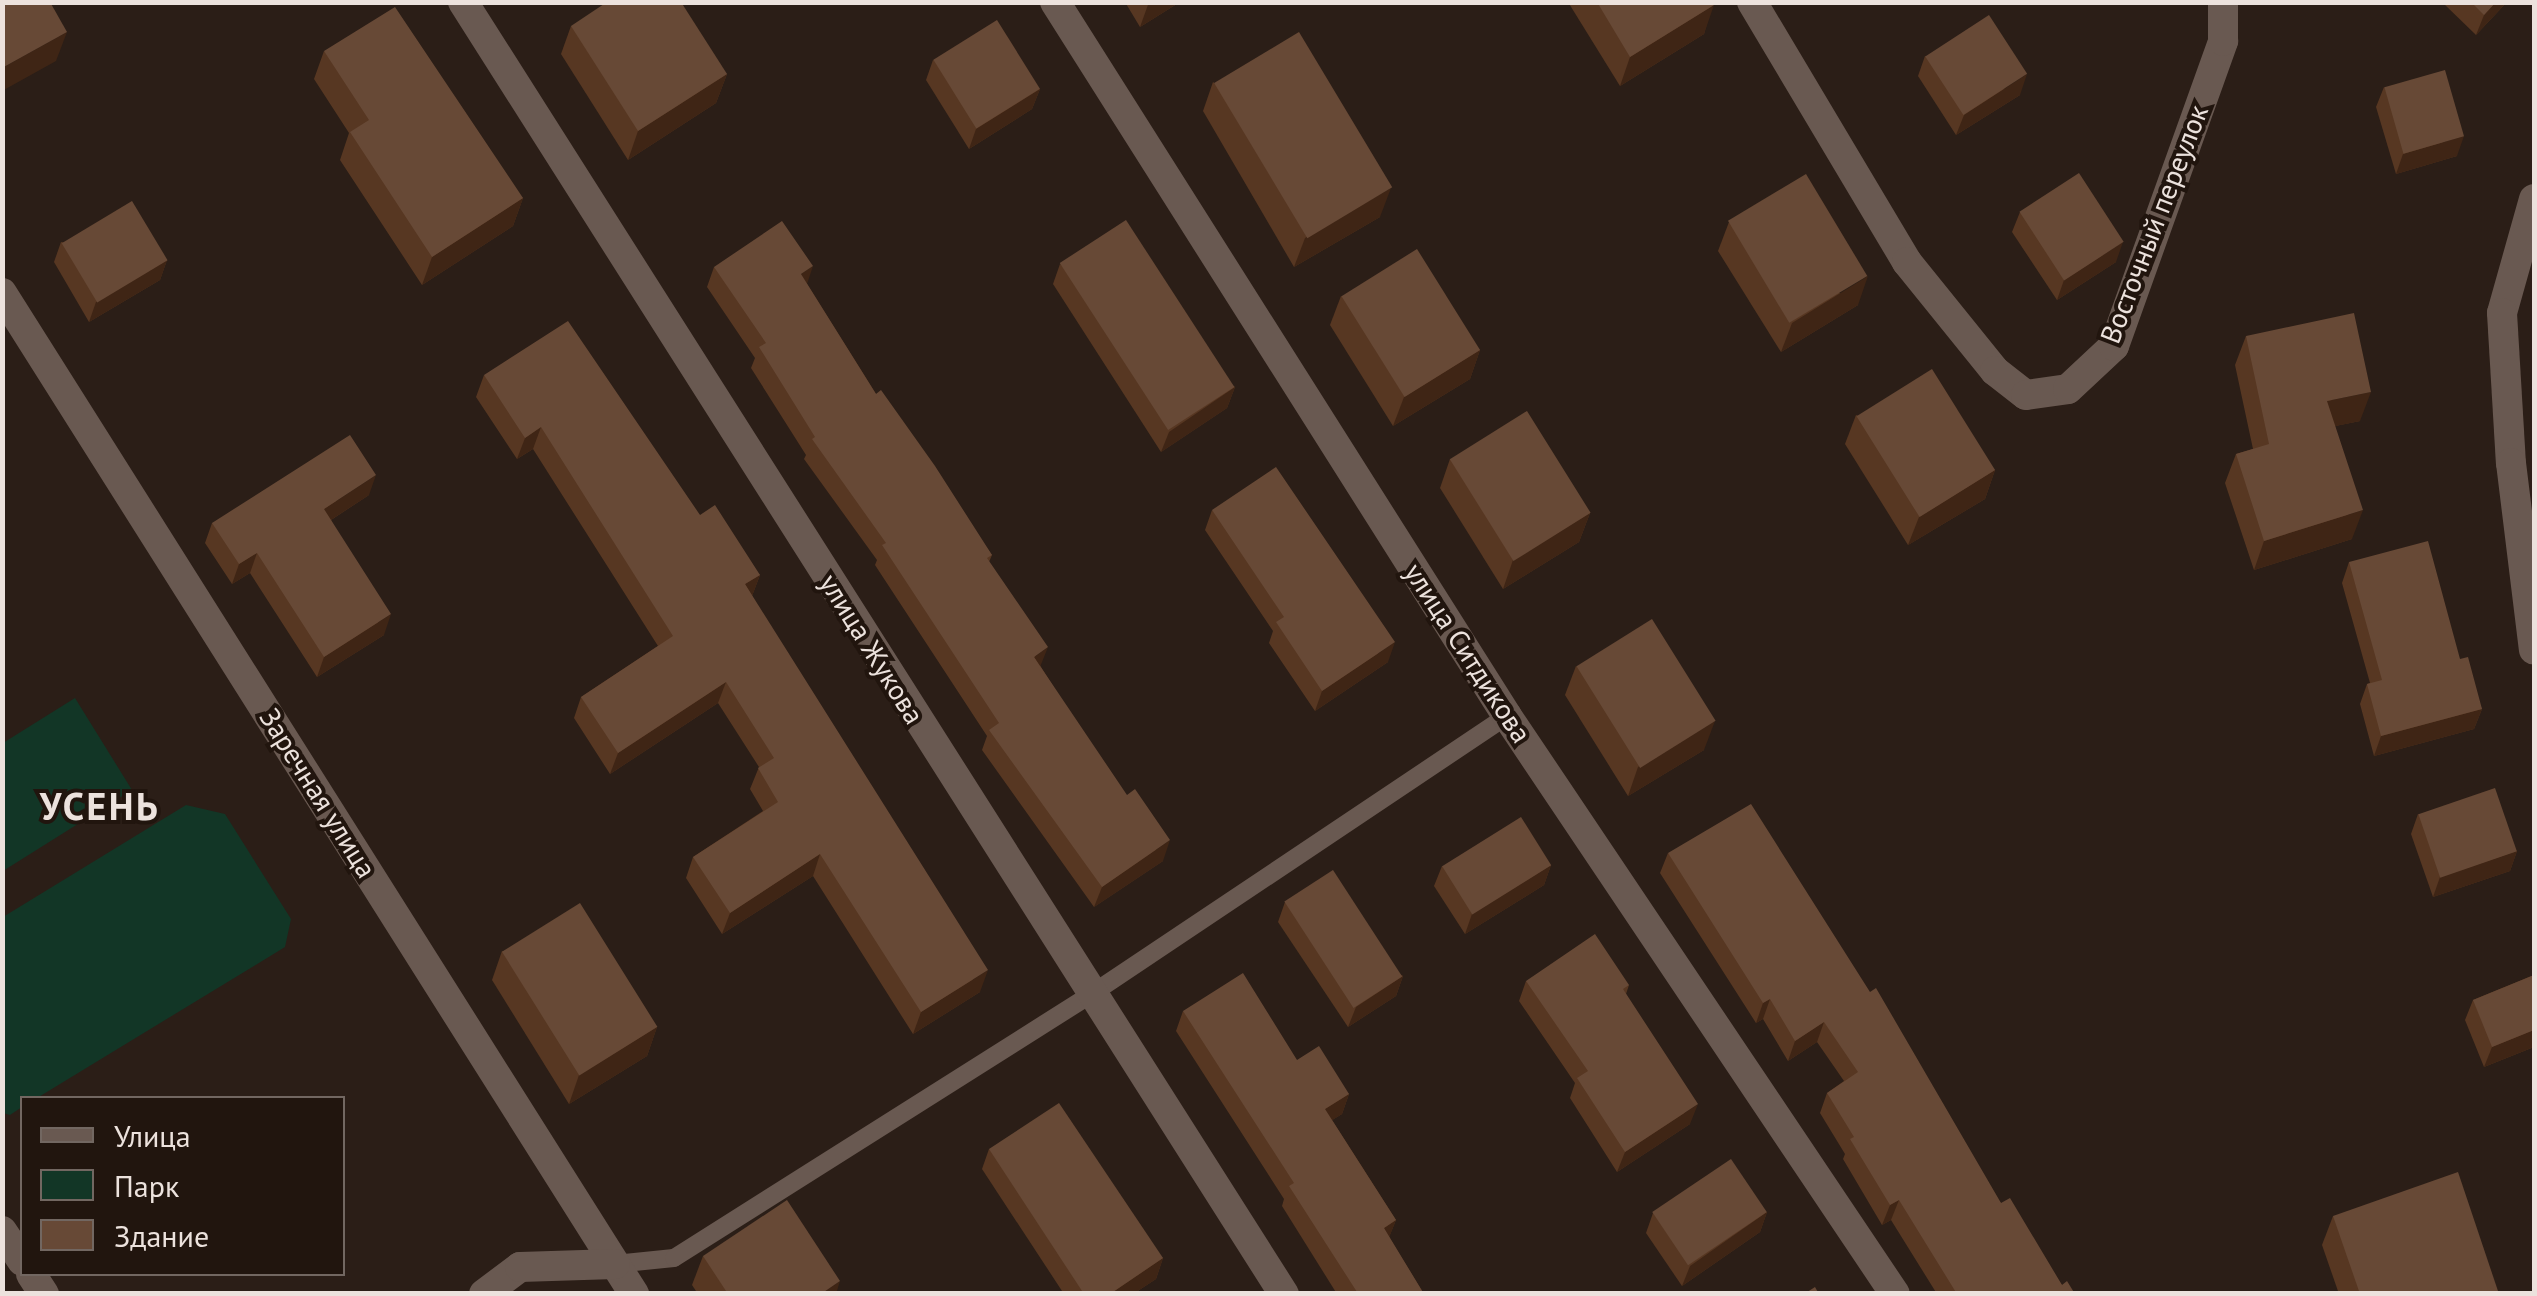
<!DOCTYPE html>
<html>
<head>
<meta charset="utf-8">
<style>
	body { margin:0 }
	#map { position:relative; width:2537px; height:1296px; overflow:hidden; background:#2b1e17; font-family:"PT Sans",sans-serif }
	div>[style] { position:absolute }
	.green>* { inset:0; background:#123626 }
	.lane>* { height:18px; margin:-9px; padding:0 9px; transform-origin:9px; border-radius:9px; background:#695951 }
	.street>* { height:30px; margin:-15px; padding:0 15px; transform-origin:15px; border-radius:15px; background:#695951 }
	.wall>* { inset:0; background:#573722 }
	.shaded-wall>* { inset:0; background:#3f2515 }
	.building>* { inset:0; background:#674936; transform-origin:0 0 }
	span { translate:-50% -50%; white-space:nowrap; text-align:center; line-height:1.15; -webkit-text-stroke:8px #21150e; paint-order:stroke }
	.street-label { font-size:28px; color:#ece2dd }
	.district-label { font-size:38px; color:#ece2dd; font-weight:700; letter-spacing:2.5px }
	.frame { position:absolute; inset:0; border:5px solid #ece2dd; pointer-events:none }
	.legend { position:absolute; left:20px; top:1096px; width:325px; height:180px; box-sizing:border-box; background:#21150e; border:2px solid #726761; margin:0; padding:12px 18px; list-style:none; font-size:30px; color:#ece2dd }
	.legend li { display:flex; align-items:center; gap:20px; height:50px }
	.legend b { width:50px; border:2px solid #726761 }
</style>
</head>
<body>
<div id="map">
	<div class="green">
		<i style="clip-path:polygon(75px 698px,132px 790px,3px 871px,3px 743px)"></i>
		<i style="clip-path:polygon(186px 805px,225px 814px,291px 919px,285px 947px,37px 1098px,22px 1098px,22px 1107px,10px 1115px,3px 1113px,3px 917px)"></i>
	</div>
	<div class="lane">
		<i style="left:615px;top:1264px;width:59px;rotate:-5.8deg"></i>
		<i style="left:674px;top:1258px;width:492px;rotate:-32.3deg"></i>
		<i style="left:1090px;top:995px;width:502px;rotate:-33.79deg"></i>
	</div>
	<div class="street">
		<i style="left:463px;top:2px;width:1531px;rotate:57.57deg"></i>
		<i style="left:1055px;top:2px;width:845px;rotate:57.66deg"></i>
		<i style="left:1507px;top:716px;width:696px;rotate:56.13deg"></i>
		<i style="left:1752px;top:2px;width:303px;rotate:59.2deg"></i>
		<i style="left:1907px;top:262px;width:140px;rotate:51.1deg"></i>
		<i style="left:1995px;top:371px;width:39px;rotate:38deg"></i>
		<i style="left:2026px;top:395px;width:42px;rotate:-8.1deg"></i>
		<i style="left:2068px;top:389px;width:63px;rotate:-43.1deg"></i>
		<i style="left:2114px;top:346px;width:324px;rotate:-70.3deg"></i>
		<i style="left:2223px;top:41px;width:39px;rotate:-90deg"></i>
		<i style="left:2534px;top:199px;width:118px;rotate:105.7deg"></i>
		<i style="left:2502px;top:313px;width:150px;rotate:86.6deg"></i>
		<i style="left:2511px;top:463px;width:188px;rotate:83deg"></i>
		<i style="left:2px;top:293px;width:1184px;rotate:57.73deg"></i>
		<i style="left:2px;top:1231px;width:36px;rotate:56deg"></i>
		<i style="left:31px;top:1274px;width:24px;rotate:57deg"></i>
		<i style="left:484px;top:1294px;width:45px;rotate:-36.9deg"></i>
		<i style="left:520px;top:1267px;width:95px;rotate:-1.8deg"></i>
	</div>
	<div class="wall">
		<i style="clip-path:polygon(1125px 2px,1180px 2px,1140px 27px)"></i>
		<i style="clip-path:polygon(1568px 2px,1713px 2px,1704px 34px,1620px 86px)"></i>
		<i style="clip-path:polygon(2442px 2px,2507px 2px,2476px 35px)"></i>
		<i style="clip-path:polygon(571px 26px,727px 74px,716px 103px,628px 160px,561px 54px)"></i>
		<i style="clip-path:polygon(324px 51px,523px 198px,513px 226px,422px 285px,340px 160px,349px 133px,314px 79px)"></i>
		<i style="clip-path:polygon(1925px 56px,2020px 95px,1956px 135px,1918px 76px)"></i>
		<i style="clip-path:polygon(933px 60px,1040px 89px,1032px 109px,969px 149px,926px 80px)"></i>
		<i style="clip-path:polygon(1213px 82px,1380px 217px,1294px 267px,1203px 111px)"></i>
		<i style="clip-path:polygon(2384px 87px,2457px 156px,2396px 174px,2376px 107px)"></i>
		<i style="clip-path:polygon(2020px 212px,2116px 262px,2057px 300px,2012px 232px)"></i>
		<i style="clip-path:polygon(1729px 222px,1858px 305px,1781px 352px,1718px 251px)"></i>
		<i style="clip-path:polygon(61px 242px,167px 260px,160px 280px,89px 322px,54px 262px)"></i>
		<i style="clip-path:polygon(1060px 264px,1235px 387px,1227px 408px,1161px 452px,1053px 284px)"></i>
		<i style="clip-path:polygon(714px 267px,807px 284px,876px 394px,992px 555px,989px 562px,1041px 667px,1163px 861px,1094px 907px,982px 750px,987px 736px,875px 565px,877px 560px,804px 459px,806px 455px,751px 368px,755px 358px,707px 287px)"></i>
		<i style="clip-path:polygon(1341px 296px,1480px 350px,1470px 379px,1393px 426px,1330px 325px)"></i>
		<i style="clip-path:polygon(2246px 336px,2360px 421px,2335px 426px,2352px 539px,2254px 570px,2225px 483px,2236px 454px,2253px 449px,2235px 365px)"></i>
		<i style="clip-path:polygon(484px 375px,700px 515px,760px 575px,752px 596px,980px 992px,913px 1034px,813px 876px,722px 934px,686px 878px,693px 857px,763px 811px,750px 789px,759px 767px,718px 703px,610px 774px,574px 718px,581px 697px,658px 646px,533px 449px,517px 459px,476px 397px)"></i>
		<i style="clip-path:polygon(1856px 415px,1995px 470px,1985px 499px,1908px 545px,1845px 444px)"></i>
		<i style="clip-path:polygon(1450px 459px,1590px 513px,1579px 542px,1503px 589px,1440px 488px)"></i>
		<i style="clip-path:polygon(369px 495px,331px 520px,384px 635px,317px 677px,250px 573px,232px 584px,205px 543px,212px 523px)"></i>
		<i style="clip-path:polygon(1212px 510px,1388px 662px,1315px 711px,1269px 643px,1273px 631px,1205px 530px)"></i>
		<i style="clip-path:polygon(2349px 562px,2460px 659px,2482px 709px,2474px 729px,2374px 756px,2360px 704px,2367px 684px,2370px 683px,2342px 583px)"></i>
		<i style="clip-path:polygon(1576px 666px,1704px 750px,1628px 796px,1565px 695px)"></i>
		<i style="clip-path:polygon(2418px 814px,2517px 851px,2510px 871px,2433px 897px,2411px 834px)"></i>
		<i style="clip-path:polygon(1668px 853px,2001px 1203px,2062px 1285px,2075px 1294px,1937px 1294px,1891px 1220px,1882px 1225px,1843px 1159px,1845px 1154px,1820px 1113px,1827px 1093px,1844px 1081px,1817px 1042px,1788px 1061px,1763px 1019px,1756px 1023px,1660px 873px)"></i>
		<i style="clip-path:polygon(1551px 865px,1544px 885px,1465px 934px,1434px 886px,1442px 866px)"></i>
		<i style="clip-path:polygon(1285px 902px,1403px 976px,1396px 996px,1348px 1027px,1278px 922px)"></i>
		<i style="clip-path:polygon(502px 951px,657px 1027px,647px 1056px,569px 1104px,492px 980px)"></i>
		<i style="clip-path:polygon(2534px 975px,2534px 1047px,2484px 1067px,2465px 1020px,2473px 1000px)"></i>
		<i style="clip-path:polygon(1526px 981px,1629px 985px,1626px 994px,1690px 1124px,1617px 1172px,1570px 1098px,1575px 1083px,1519px 1001px)"></i>
		<i style="clip-path:polygon(1183px 1011px,1297px 1060px,1349px 1094px,1342px 1114px,1332px 1120px,1396px 1220px,1389px 1237px,1424px 1294px,1337px 1294px,1282px 1206px,1284px 1199px,1176px 1031px)"></i>
		<i style="clip-path:polygon(989px 1149px,1163px 1258px,1156px 1279px,1133px 1294px,1064px 1294px,982px 1169px)"></i>
		<i style="clip-path:polygon(1767px 1212px,1760px 1232px,1682px 1286px,1646px 1233px,1653px 1213px)"></i>
		<i style="clip-path:polygon(2333px 1216px,2499px 1294px,2339px 1294px,2322px 1245px)"></i>
		<i style="clip-path:polygon(703px 1256px,836px 1294px,698px 1294px,692px 1285px)"></i>
	</div>
	<div class="shaded-wall">
		<i style="clip-path:polygon(1149px 2px,1180px 2px,1140px 27px)"></i>
		<i style="clip-path:polygon(2496px 2px,2507px 2px,2476px 35px,2484px 15px)"></i>
		<i style="clip-path:polygon(1714px 5px,1704px 34px,1620px 86px,1630px 57px)"></i>
		<i style="clip-path:polygon(67px 32px,56px 61px,2px 91px,2px 68px)"></i>
		<i style="clip-path:polygon(727px 74px,716px 103px,628px 160px,638px 131px)"></i>
		<i style="clip-path:polygon(2027px 74px,2020px 95px,1956px 135px,1964px 115px)"></i>
		<i style="clip-path:polygon(1040px 89px,1032px 109px,969px 149px,976px 129px)"></i>
		<i style="clip-path:polygon(2464px 136px,2457px 156px,2396px 174px,2403px 154px)"></i>
		<i style="clip-path:polygon(1391px 188px,1380px 217px,1294px 267px,1305px 238px)"></i>
		<i style="clip-path:polygon(523px 198px,513px 226px,422px 285px,432px 257px)"></i>
		<i style="clip-path:polygon(2123px 242px,2116px 262px,2057px 300px,2064px 280px)"></i>
		<i style="clip-path:polygon(167px 260px,160px 280px,89px 322px,96px 302px)"></i>
		<i style="clip-path:polygon(813px 266px,806px 287px,801px 274px)"></i>
		<i style="clip-path:polygon(1868px 276px,1858px 305px,1781px 352px,1792px 323px)"></i>
		<i style="clip-path:polygon(1480px 350px,1470px 379px,1393px 426px,1404px 397px)"></i>
		<i style="clip-path:polygon(1235px 387px,1227px 408px,1161px 452px,1169px 432px)"></i>
		<i style="clip-path:polygon(2371px 392px,2360px 421px,2317px 430px,2327px 401px)"></i>
		<i style="clip-path:polygon(541px 427px,533px 449px,517px 459px,525px 438px)"></i>
		<i style="clip-path:polygon(1995px 470px,1985px 499px,1908px 545px,1919px 517px)"></i>
		<i style="clip-path:polygon(376px 475px,369px 495px,317px 529px,324px 509px)"></i>
		<i style="clip-path:polygon(2363px 510px,2352px 539px,2254px 570px,2264px 541px)"></i>
		<i style="clip-path:polygon(1590px 513px,1579px 542px,1503px 589px,1513px 560px)"></i>
		<i style="clip-path:polygon(257px 553px,250px 573px,232px 584px,239px 564px)"></i>
		<i style="clip-path:polygon(760px 575px,752px 596px,745px 584px)"></i>
		<i style="clip-path:polygon(391px 614px,384px 635px,317px 677px,324px 657px)"></i>
		<i style="clip-path:polygon(1395px 642px,1388px 662px,1315px 711px,1322px 691px)"></i>
		<i style="clip-path:polygon(1048px 647px,1040px 667px,1034px 657px)"></i>
		<i style="clip-path:polygon(726px 682px,718px 703px,610px 774px,618px 753px)"></i>
		<i style="clip-path:polygon(2482px 709px,2474px 729px,2374px 756px,2381px 736px)"></i>
		<i style="clip-path:polygon(1715px 721px,1704px 750px,1628px 796px,1638px 767px)"></i>
		<i style="clip-path:polygon(1170px 840px,1163px 861px,1094px 907px,1102px 887px)"></i>
		<i style="clip-path:polygon(2517px 851px,2510px 871px,2433px 897px,2440px 877px)"></i>
		<i style="clip-path:polygon(820px 854px,813px 876px,722px 934px,730px 913px)"></i>
		<i style="clip-path:polygon(1551px 865px,1544px 885px,1465px 934px,1472px 914px)"></i>
		<i style="clip-path:polygon(988px 970px,980px 992px,913px 1034px,921px 1012px)"></i>
		<i style="clip-path:polygon(1403px 976px,1396px 996px,1348px 1027px,1356px 1007px)"></i>
		<i style="clip-path:polygon(1770px 999px,1763px 1019px,1756px 1023px,1763px 1003px)"></i>
		<i style="clip-path:polygon(1824px 1022px,1817px 1042px,1788px 1061px,1795px 1041px)"></i>
		<i style="clip-path:polygon(657px 1027px,647px 1056px,569px 1104px,579px 1075px)"></i>
		<i style="clip-path:polygon(2534px 1030px,2534px 1047px,2484px 1067px,2492px 1047px)"></i>
		<i style="clip-path:polygon(1349px 1094px,1342px 1114px,1318px 1129px,1325px 1109px)"></i>
		<i style="clip-path:polygon(1698px 1104px,1690px 1124px,1617px 1172px,1625px 1152px)"></i>
		<i style="clip-path:polygon(1899px 1200px,1891px 1220px,1882px 1225px,1890px 1205px)"></i>
		<i style="clip-path:polygon(1767px 1212px,1760px 1232px,1682px 1286px,1690px 1266px)"></i>
		<i style="clip-path:polygon(1396px 1220px,1388px 1240px,1384px 1228px)"></i>
		<i style="clip-path:polygon(1163px 1258px,1156px 1279px,1133px 1294px,1110px 1294px)"></i>
		<i style="clip-path:polygon(840px 1281px,836px 1294px,821px 1294px)"></i>
	</div>
	<div class="building">
		<i style="clip-path:polygon(2px 2px,50px 2px,67px 32px,2px 68px)"></i>
		<i style="clip-path:polygon(607px 2px,681px 2px,727px 74px,638px 131px,571px 26px)"></i>
		<i style="clip-path:polygon(1597px 2px,1713px 2px,1714px 5px,1630px 57px)"></i>
		<i style="clip-path:polygon(2471px 2px,2496px 2px,2484px 15px)"></i>
		<i style="clip-path:polygon(395px 7px,523px 198px,432px 257px,350px 132px,369px 120px,324px 51px)"></i>
		<i style="left:1989px;top:15px;width:70px;height:76px;rotate:57deg"></i>
		<i style="left:997px;top:20px;width:81px;height:75px;rotate:58deg"></i>
		<i style="left:1299px;top:32px;width:181px;height:99px;rotate:59deg"></i>
		<i style="left:2445px;top:70px;width:69px;height:63px;rotate:74deg"></i>
		<i style="left:2079px;top:173px;width:82px;height:71px;rotate:57deg"></i>
		<i style="left:1806px;top:174px;width:119px;height:91px;rotate:59deg"></i>
		<i style="left:132px;top:201px;width:69px;height:82px;rotate:59deg"></i>
		<i style="left:1126px;top:220px;width:199px;height:79px;rotate:57deg"></i>
		<i style="clip-path:polygon(782px 221px,813px 266px,801px 274px,876px 394px,881px 390px,935px 466px,992px 555px,987px 558px,1048px 647px,1034px 657px,1127px 795px,1135px 789px,1170px 840px,1102px 887px,989px 730px,999px 723px,882px 545px,886px 543px,812px 439px,815px 437px,759px 347px,766px 343px,714px 267px)"></i>
		<i style="left:1417px;top:249px;width:119px;height:89px;rotate:58deg"></i>
		<i style="clip-path:polygon(2354px 313px,2371px 392px,2327px 401px,2363px 510px,2264px 541px,2236px 454px,2269px 444px,2246px 336px)"></i>
		<i style="clip-path:polygon(568px 321px,700px 515px,715px 505px,760px 575px,745px 584px,988px 970px,921px 1012px,820px 854px,730px 913px,693px 857px,778px 802px,758px 768px,774px 758px,726px 682px,618px 753px,581px 697px,673px 636px,541px 427px,525px 438px,484px 375px)"></i>
		<i style="left:1932px;top:369px;width:119px;height:89px;rotate:58deg"></i>
		<i style="left:1527px;top:411px;width:120px;height:91px;rotate:58deg"></i>
		<i style="clip-path:polygon(350px 435px,376px 475px,324px 509px,391px 614px,324px 657px,257px 553px,239px 564px,212px 523px)"></i>
		<i style="clip-path:polygon(1276px 467px,1395px 642px,1322px 691px,1276px 622px,1284px 617px,1212px 510px)"></i>
		<i style="clip-path:polygon(2428px 541px,2460px 659px,2468px 657px,2482px 709px,2381px 736px,2367px 684px,2382px 680px,2349px 562px)"></i>
		<i style="left:1652px;top:619px;width:120px;height:89px;rotate:58deg"></i>
		<i style="left:2495px;top:788px;width:67px;height:81px;rotate:71deg"></i>
		<i style="clip-path:polygon(1751px 804px,1870px 992px,1876px 988px,2001px 1203px,2010px 1198px,2062px 1285px,2067px 1281px,2075px 1294px,1957px 1294px,1899px 1200px,1890px 1205px,1850px 1139px,1854px 1137px,1827px 1093px,1858px 1072px,1824px 1022px,1795px 1041px,1770px 999px,1763px 1003px,1668px 853px)"></i>
		<i style="left:1521px;top:817px;width:57px;height:93px;rotate:58deg"></i>
		<i style="left:1333px;top:870px;width:127px;height:58px;rotate:57deg"></i>
		<i style="left:580px;top:903px;width:146px;height:92px;rotate:58deg"></i>
		<i style="clip-path:polygon(1595px 934px,1629px 985px,1623px 989px,1698px 1104px,1625px 1152px,1577px 1078px,1588px 1071px,1526px 981px)"></i>
		<i style="clip-path:polygon(1243px 973px,1297px 1060px,1319px 1046px,1349px 1094px,1325px 1109px,1396px 1220px,1384px 1228px,1424px 1294px,1354px 1294px,1357px 1292px,1289px 1186px,1294px 1183px,1183px 1011px)"></i>
		<i style="clip-path:polygon(2534px 975px,2534px 1030px,2492px 1047px,2473px 1000px)"></i>
		<i style="clip-path:polygon(1059px 1103px,1163px 1258px,1110px 1294px,1084px 1294px,989px 1149px)"></i>
		<i style="left:1731px;top:1159px;width:64px;height:95px;rotate:56deg"></i>
		<i style="clip-path:polygon(2458px 1172px,2499px 1294px,2360px 1294px,2333px 1216px)"></i>
		<i style="clip-path:polygon(787px 1200px,840px 1281px,821px 1294px,728px 1294px,703px 1256px)"></i>
		<i style="clip-path:polygon(1815px 1287px,1819px 1294px,1804px 1294px)"></i>
	</div>
	<div class="street-label">
		<span style="left:2154px;top:224px;rotate:-69deg">Восточный переулок</span>
		<span style="left:872px;top:649px;rotate:58deg">улица Жукова</span>
		<span style="left:1468px;top:653px;rotate:57deg">улица Ситдикова</span>
		<span style="left:318px;top:793px;rotate:58deg">Заречная улица</span>
	</div>
	<div class="district-label">
		<span style="left:100px;top:806px">УСЕНЬ</span>
	</div>
	<div class="frame"></div>
	<ul class="legend">
	<li><b style="height:12px;background:#695951"></b>Улица</li>
	<li><b style="height:28px;background:#123626"></b>Парк</li>
	<li><b style="height:28px;background:#674936"></b>Здание</li>
	</ul>
</div>
</body>
</html>
